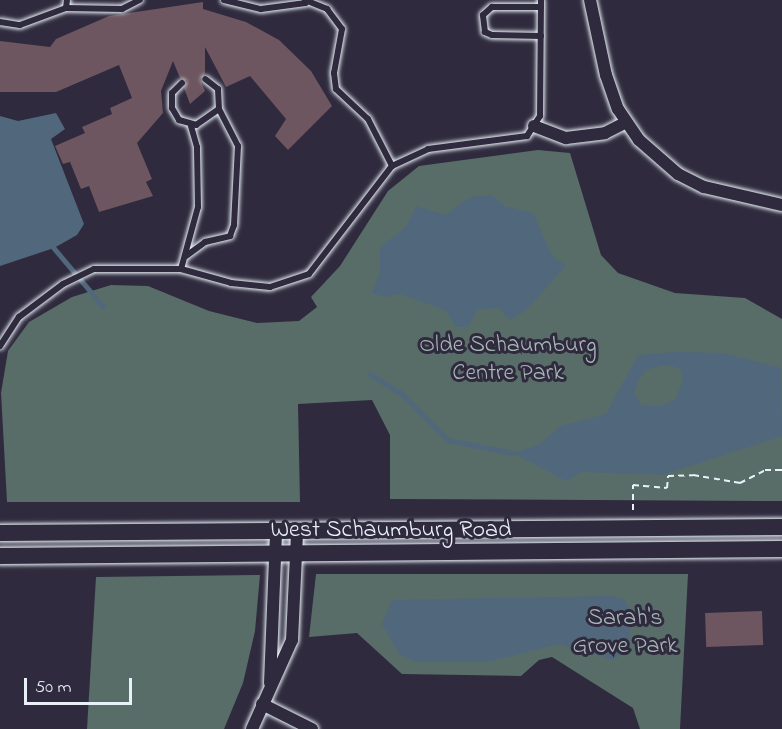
<!DOCTYPE html>
<html>
<head>
<meta charset="utf-8">
<style>
	body { margin:0 }
	#map { position:relative; width:782px; height:729px; overflow:hidden; background:#2f2a3d; font-family:"Indie Flower",sans-serif }
	div>[style] { position:absolute }
	.green>* { inset:0; background:#586d68 }
	.water>* { inset:0; background:#51677c }
	.stream>* { height:4.5px; margin:-2.25px; padding:0 2.25px; transform-origin:2.25px; border-radius:2.25px; background:#51677c }
	.building>* { inset:0; background:#6d565f; transform-origin:0 0 }
	.path>* { height:2px; margin-top:-1px; transform-origin:0; background:repeating-linear-gradient(90deg,#e8f1f8 0 6px,transparent 0 10.5px) }
	.roads { filter:drop-shadow(0 0 2px #e8f1f8) drop-shadow(0 0 2px #e8f1f8) }
	.service>* { height:6px; margin:-3px; padding:0 3px; transform-origin:3px; border-radius:3px; background:#2f2a3d }
	.minor>* { height:12px; margin:-6px; padding:0 6px; transform-origin:6px; border-radius:6px; background:#2f2a3d }
	.secondary>* { height:16px; margin:-8px; padding:0 8px; transform-origin:8px; border-radius:8px; background:#2f2a3d }
	span { translate:-50% -50%; white-space:nowrap; text-align:center; line-height:1.15; -webkit-text-stroke:6px #2f2a3d; paint-order:stroke }
	.park-label { font-size:24px; color:#a7b6b7 }
	.street-label { font-size:24px; color:#e8f1f8 }
	.scale { position:absolute; left:24px; top:678px; width:108px; height:27px; box-sizing:border-box; border:3px solid #e8f1f8; border-top:0; padding-left:8px; font-size:18px; line-height:21px; white-space:nowrap; color:#e8f1f8; -webkit-text-stroke:4px #2f2a3d; paint-order:stroke }
</style>
</head>
<body>
<div id="map">
	<div class="green">
		<i style="clip-path:polygon(538px 150px,570px 153px,601px 255px,618px 273px,675px 293px,745px 298px,782px 319px,782px 501px,390px 499px,390px 435px,372px 400px,298px 404px,300px 502px,7px 502px,1px 393px,8px 351px,29px 322px,72px 297px,111px 285px,148px 286px,209px 311px,257px 323px,299px 321px,317px 307px,311px 297px,340px 266px,388px 191px,419px 166px)"></i>
		<i style="clip-path:polygon(316px 574px,688px 574px,680px 729px,640px 729px,633px 708px,552px 657px,539px 660px,521px 676px,402px 674px,357px 633px,309px 637px)"></i>
		<i style="clip-path:polygon(260px 575px,255px 631px,243px 683px,224px 729px,87px 729px,96px 577px)"></i>
	</div>
	<div class="water">
		<i style="clip-path:polygon(56px 113px,65px 129px,51px 139px,84px 224px,77px 235px,54px 248px,0 266px,0 116px,18px 121px)"></i>
		<i style="clip-path:polygon(492px 195px,504px 206px,533px 213px,552px 256px,566px 265px,527px 310px,510px 320px,499px 308px,478px 309px,468px 327px,456px 327px,445px 310px,400px 294px,386px 297px,372px 293px,380px 272px,380px 247px,405px 228px,416px 206px,445px 215px,471px 197px)"></i>
		<i style="clip-path:polygon(evenodd,671px 352px,724px 353px,781px 368px,782px 436px,663px 475px,582px 472px,566px 481px,513px 453px,540px 444px,560px 426px,606px 414px,638px 355px,671px 352px,664px 365px,680px 368px,683px 381px,675px 400px,660px 406px,642px 405px,634px 394px,638px 381px,646px 370px,664px 365px)"></i>
		<i style="clip-path:polygon(613px 596px,624px 599px,629px 608px,630px 638px,626px 651px,613px 660px,559px 644px,488px 662px,416px 662px,399px 654px,382px 624px,392px 600px)"></i>
	</div>
	<div class="stream">
		<i style="left:54px;top:248px;width:76px;rotate:49.8deg"></i>
		<i style="left:370px;top:374px;width:36px;rotate:32deg"></i>
		<i style="left:401px;top:393px;width:66px;rotate:45deg"></i>
		<i style="left:448px;top:440px;width:66px;rotate:11.3deg"></i>
	</div>
	<div class="building">
		<i style="clip-path:polygon(203px 2px,203px 9px,246px 22px,279px 40px,311px 71px,332px 106px,288px 150px,275px 136px,286px 119px,250px 76px,226px 87px,205px 47px,205px 74px,200px 79px,205px 91px,190px 104px,184px 88px,187px 81px,180px 78px,173px 61px,161px 91px,163px 113px,137px 143px,152px 179px,146px 182px,153px 196px,99px 212px,89px 186px,81px 189px,70px 162px,63px 164px,55px 146px,85px 133px,82px 127px,112px 114px,110px 108px,132px 98px,119px 65px,56px 92px,0 92px,0 41px,50px 47px,56px 39px,109px 16px)"></i>
		<i style="left:762px;top:611px;width:34px;height:57px;rotate:88deg"></i>
	</div>
	<div class="path">
		<i style="left:633px;top:510px;width:25px;rotate:-90deg"></i>
		<i style="left:633px;top:485px;width:34px;rotate:5deg"></i>
		<i style="left:667px;top:488px;width:12px;rotate:-85deg"></i>
		<i style="left:668px;top:476px;width:25px;rotate:-2deg"></i>
		<i style="left:693px;top:475px;width:48px;rotate:9.7deg"></i>
		<i style="left:740px;top:483px;width:28px;rotate:-27deg"></i>
		<i style="left:765px;top:470px;width:17px"></i>
	</div>
	<div class="roads">
		<div class="service">
			<i style="left:224px;top:0;width:38px;rotate:14deg"></i>
			<i style="left:261px;top:9px;width:45px;rotate:-7.6deg"></i>
			<i style="left:305px;top:0;width:24px;rotate:22deg"></i>
			<i style="left:327px;top:9px;width:25px;rotate:53deg"></i>
			<i style="left:342px;top:29px;width:45px;rotate:100.3deg"></i>
			<i style="left:334px;top:73px;width:16px;rotate:83deg"></i>
			<i style="left:336px;top:89px;width:44px;rotate:43.2deg"></i>
			<i style="left:368px;top:119px;width:53px;rotate:62.9deg"></i>
			<i style="left:66px;top:8px;width:56px;rotate:1deg"></i>
			<i style="left:122px;top:9px;width:20px;rotate:-27deg"></i>
			<i style="left:0;top:22px;width:20px;rotate:9deg"></i>
			<i style="left:20px;top:25px;width:49px;rotate:-20.3deg"></i>
			<i style="left:66px;top:8px;width:8px;rotate:-83deg"></i>
			<i style="left:541px;top:36px;width:49px;rotate:-178.8deg"></i>
			<i style="left:492px;top:35px;width:8px;rotate:-157deg"></i>
			<i style="left:485px;top:32px;width:17px;rotate:-97deg"></i>
			<i style="left:483px;top:15px;width:12px;rotate:-42deg"></i>
			<i style="left:492px;top:7px;width:49px"></i>
			<i style="left:182px;top:83px;width:14px;rotate:135deg"></i>
			<i style="left:172px;top:93px;width:15px;rotate:90deg"></i>
			<i style="left:172px;top:108px;width:14px;rotate:60deg"></i>
			<i style="left:179px;top:120px;width:18px;rotate:16deg"></i>
			<i style="left:196px;top:125px;width:28px;rotate:-35deg"></i>
			<i style="left:219px;top:109px;width:20px;rotate:-93deg"></i>
			<i style="left:218px;top:89px;width:16px;rotate:-142deg"></i>
			<i style="left:186px;top:256px;width:24px;rotate:-36deg"></i>
			<i style="left:205px;top:242px;width:26px;rotate:-13deg"></i>
			<i style="left:230px;top:236px;width:12px;rotate:-70deg"></i>
			<i style="left:234px;top:225px;width:79px;rotate:-87.1deg"></i>
			<i style="left:238px;top:146px;width:42px;rotate:-117.2deg"></i>
			<i style="left:181px;top:269px;width:64px;rotate:-74.7deg"></i>
			<i style="left:198px;top:207px;width:60px;rotate:-91deg"></i>
			<i style="left:197px;top:147px;width:22px;rotate:-106deg"></i>
			<i style="left:0;top:346px;width:35px;rotate:-57deg"></i>
			<i style="left:19px;top:317px;width:55px;rotate:-36.9deg"></i>
			<i style="left:63px;top:284px;width:34px;rotate:-26deg"></i>
			<i style="left:94px;top:269px;width:87px"></i>
			<i style="left:181px;top:269px;width:52px;rotate:15.6deg"></i>
			<i style="left:231px;top:283px;width:39px;rotate:6deg"></i>
			<i style="left:270px;top:287px;width:41px;rotate:-18.4deg"></i>
			<i style="left:309px;top:274px;width:136px;rotate:-52.5deg"></i>
			<i style="left:392px;top:166px;width:40px;rotate:-25deg"></i>
			<i style="left:428px;top:149px;width:100px;rotate:-7.5deg"></i>
			<i style="left:527px;top:136px;width:24px;rotate:-57deg"></i>
			<i style="left:540px;top:116px;width:116px;rotate:-89.5deg"></i>
		</div>
		<div class="minor">
			<i style="left:590px;top:0;width:77px;rotate:78deg"></i>
			<i style="left:606px;top:75px;width:36px;rotate:71deg"></i>
			<i style="left:618px;top:109px;width:37px;rotate:56deg"></i>
			<i style="left:639px;top:140px;width:52px;rotate:41.1deg"></i>
			<i style="left:678px;top:174px;width:29px;rotate:27deg"></i>
			<i style="left:704px;top:187px;width:80px;rotate:13deg"></i>
			<i style="left:534px;top:126px;width:34px;rotate:21deg"></i>
			<i style="left:566px;top:138px;width:39px;rotate:-7deg"></i>
			<i style="left:605px;top:133px;width:22px;rotate:-27deg"></i>
			<i style="left:270px;top:683px;width:149px;rotate:-87.7deg"></i>
			<i style="left:262px;top:704px;width:56px;rotate:26.6deg"></i>
			<i style="left:252px;top:729px;width:98px;rotate:-65.8deg"></i>
			<i style="left:292px;top:640px;width:106px;rotate:-87.3deg"></i>
		</div>
		<div class="secondary">
			<i style="left:0;top:533px;width:782px;rotate:-0.44deg"></i>
			<i style="left:0;top:556px;width:782px;rotate:-0.51deg"></i>
		</div>
	</div>
	<div class="park-label">
		<span style="left:508px;top:360px">Olde Schaumburg<br>Centre Park</span>
		<span style="left:625px;top:633px">Sarah's<br>Grove Park</span>
	</div>
	<div class="street-label">
		<span style="left:391px;top:531px">West Schaumburg Road</span>
	</div>
	<div class="scale">50 m</div>
</div>
</body>
</html>
